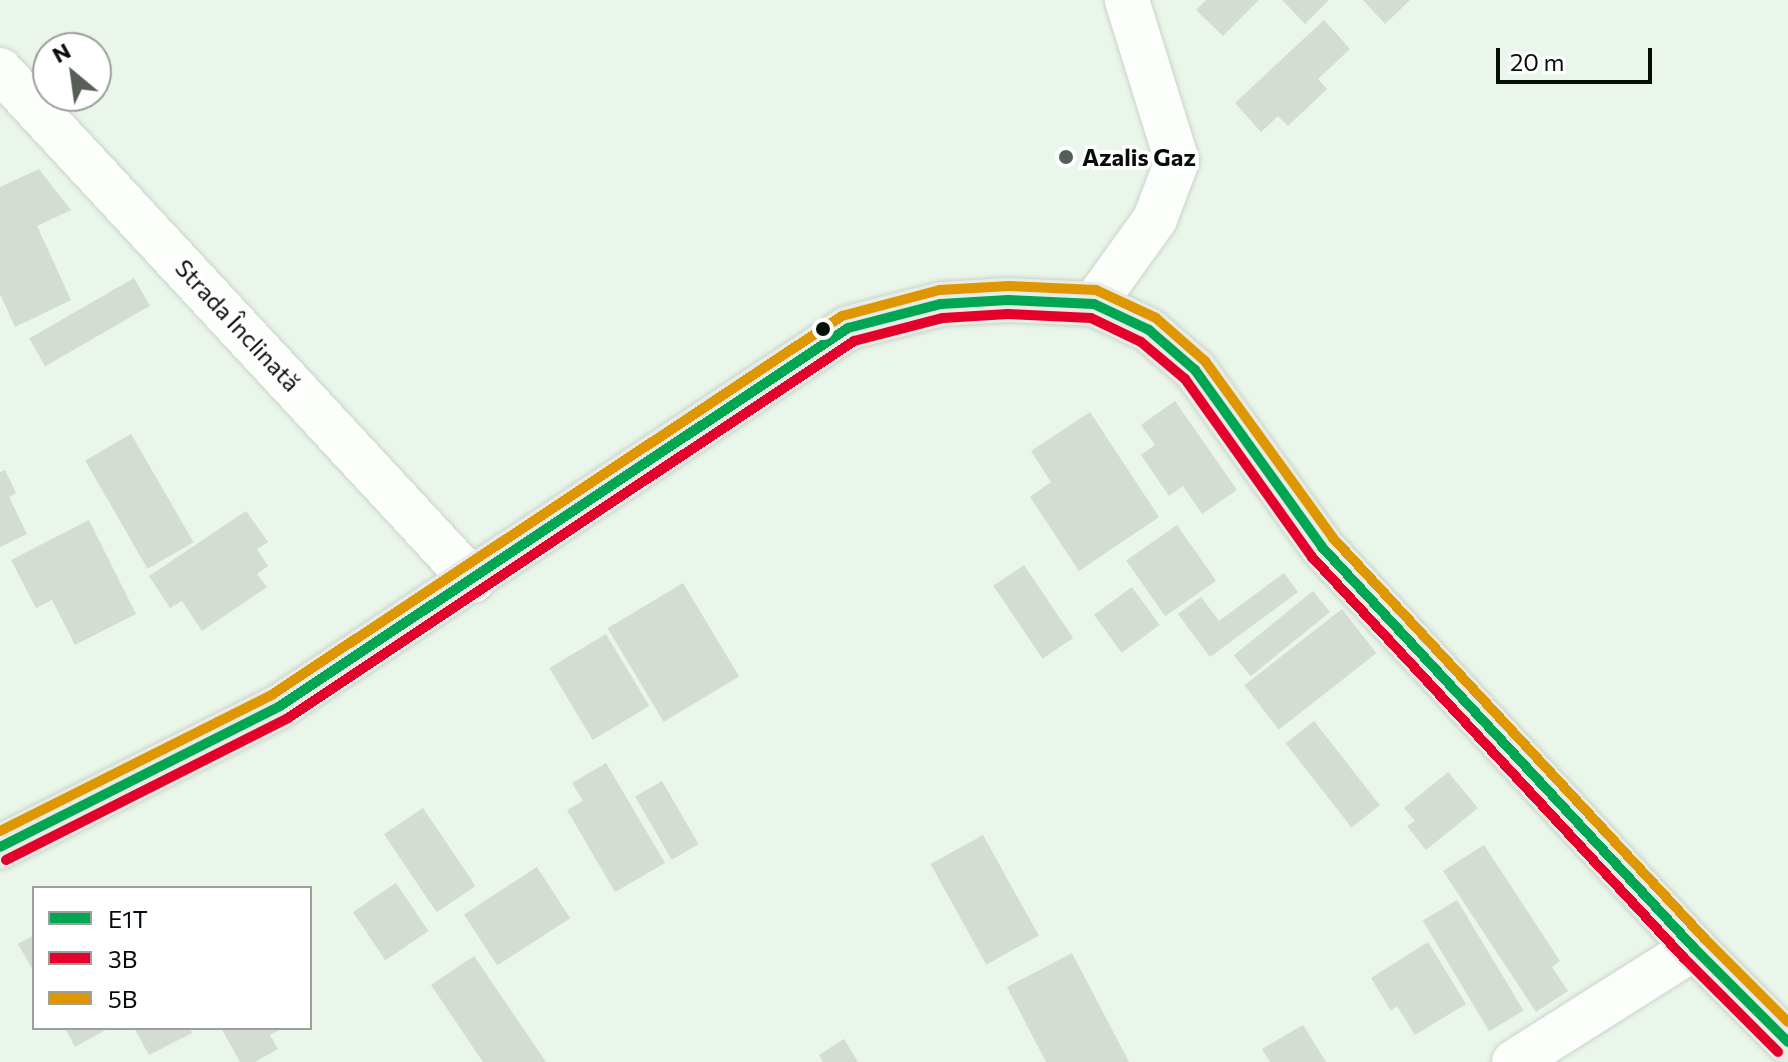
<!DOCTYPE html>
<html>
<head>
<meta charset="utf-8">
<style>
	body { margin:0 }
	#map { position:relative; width:1788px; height:1062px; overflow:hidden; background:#eaf6ea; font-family:Commissioner,sans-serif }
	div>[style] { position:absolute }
	.building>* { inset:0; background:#d3ddd3; transform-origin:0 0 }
	.roads { filter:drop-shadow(0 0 2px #cad3ca) drop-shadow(0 0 2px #cad3ca) }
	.minor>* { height:44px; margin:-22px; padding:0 22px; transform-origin:22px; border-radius:22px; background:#fcfefc }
	.major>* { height:44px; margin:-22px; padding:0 22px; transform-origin:22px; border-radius:22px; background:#e7ece7 }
	.bus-1>* { height:10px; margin:-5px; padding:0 5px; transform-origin:5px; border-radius:5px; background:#00a651 }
	.bus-2>* { height:10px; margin:-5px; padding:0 5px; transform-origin:5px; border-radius:5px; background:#e4002b }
	.bus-3>* { height:10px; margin:-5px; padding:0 5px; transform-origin:5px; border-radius:5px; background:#df9701 }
	.dots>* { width:22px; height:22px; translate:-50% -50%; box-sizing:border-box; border:4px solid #fff; border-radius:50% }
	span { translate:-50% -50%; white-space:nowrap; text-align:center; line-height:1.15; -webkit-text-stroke:7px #fff; paint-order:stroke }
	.poi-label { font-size:24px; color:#070e07; font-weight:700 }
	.left { translate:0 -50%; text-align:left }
	.street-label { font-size:24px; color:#070e07 }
	.legend { position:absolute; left:32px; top:886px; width:280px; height:144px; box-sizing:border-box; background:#fff; border:2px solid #9c9f9c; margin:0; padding:10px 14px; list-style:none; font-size:24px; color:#070e07 }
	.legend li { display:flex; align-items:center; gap:16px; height:40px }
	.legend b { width:40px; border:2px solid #9c9f9c }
	.north { position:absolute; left:32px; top:32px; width:80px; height:80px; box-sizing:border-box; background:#fff; border:2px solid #9c9f9c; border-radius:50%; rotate:331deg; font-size:22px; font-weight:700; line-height:32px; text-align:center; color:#070e07 }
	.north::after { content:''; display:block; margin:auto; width:28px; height:36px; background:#565f56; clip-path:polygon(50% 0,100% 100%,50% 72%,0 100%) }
	.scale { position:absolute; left:1496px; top:48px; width:156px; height:36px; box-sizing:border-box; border:4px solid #070e07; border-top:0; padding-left:10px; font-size:24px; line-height:28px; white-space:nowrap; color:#070e07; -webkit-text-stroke:6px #fff; paint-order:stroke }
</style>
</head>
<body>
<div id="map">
	<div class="building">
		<i style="clip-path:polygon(1206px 0,1259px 0,1223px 36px,1196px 10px)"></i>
		<i style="clip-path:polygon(1282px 0,1329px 0,1305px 24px)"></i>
		<i style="clip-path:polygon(1363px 0,1410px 0,1385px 24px)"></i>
		<i style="clip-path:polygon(1324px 20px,1350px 49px,1318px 79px,1327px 89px,1288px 126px,1278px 116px,1261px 132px,1235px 103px)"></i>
		<i style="clip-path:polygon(39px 169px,71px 210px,37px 226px,71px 300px,15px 327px,0 294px,0 187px)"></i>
		<i style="left:134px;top:278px;width:32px;height:121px;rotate:60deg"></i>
		<i style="clip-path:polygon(1175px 401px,1237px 490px,1202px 514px,1183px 486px,1169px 496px,1141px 455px,1155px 445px,1141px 425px)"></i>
		<i style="clip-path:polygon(1090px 412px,1159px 517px,1079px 571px,1030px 497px,1051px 482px,1031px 451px)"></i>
		<i style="left:131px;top:434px;width:125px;height:53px;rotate:60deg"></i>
		<i style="clip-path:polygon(5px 470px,16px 493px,9px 497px,27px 534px,0 547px,0 472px)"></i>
		<i style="clip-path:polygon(246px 511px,268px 542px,257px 549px,268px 566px,257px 574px,267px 587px,202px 631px,182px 601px,170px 608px,149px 576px)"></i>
		<i style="clip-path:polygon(89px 520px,136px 614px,75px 645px,52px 600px,36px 608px,11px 560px)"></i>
		<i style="left:1177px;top:525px;width:68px;height:62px;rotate:55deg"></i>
		<i style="left:1024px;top:565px;width:88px;height:37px;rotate:56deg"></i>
		<i style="clip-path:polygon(1284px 573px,1298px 592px,1210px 657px,1178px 614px,1201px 597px,1219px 621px)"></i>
		<i style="left:683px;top:583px;width:109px;height:88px;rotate:59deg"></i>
		<i style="left:1132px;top:587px;width:47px;height:47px;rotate:54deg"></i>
		<i style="left:1313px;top:591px;width:27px;height:102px;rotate:51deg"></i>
		<i style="left:1342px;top:609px;width:56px;height:124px;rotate:52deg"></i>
		<i style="left:606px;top:634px;width:84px;height:66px;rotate:59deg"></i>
		<i style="left:1314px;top:721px;width:107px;height:36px;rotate:52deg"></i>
		<i style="clip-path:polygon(606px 763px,665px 863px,615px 892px,567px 810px,583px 801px,572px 783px)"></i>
		<i style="clip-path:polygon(1448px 772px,1478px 808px,1426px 850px,1407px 826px,1415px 821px,1404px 808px)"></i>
		<i style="left:662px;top:781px;width:73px;height:31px;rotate:60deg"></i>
		<i style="left:423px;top:808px;width:94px;height:47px;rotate:56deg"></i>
		<i style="left:983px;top:835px;width:115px;height:60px;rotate:61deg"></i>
		<i style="clip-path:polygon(1484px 845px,1560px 961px,1552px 967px,1568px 991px,1536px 1012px,1443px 871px)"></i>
		<i style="left:537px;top:867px;width:61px;height:87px;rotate:57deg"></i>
		<i style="left:396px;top:883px;width:58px;height:52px;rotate:56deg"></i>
		<i style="left:1457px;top:900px;width:129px;height:40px;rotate:59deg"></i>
		<i style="clip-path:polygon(34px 935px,34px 972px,18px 944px)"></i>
		<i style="clip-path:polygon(1428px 942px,1466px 1004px,1415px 1035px,1397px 1006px,1391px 1011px,1371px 978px)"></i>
		<i style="clip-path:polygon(1072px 953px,1129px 1062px,1046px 1062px,1007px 987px)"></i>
		<i style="clip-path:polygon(474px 956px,546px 1062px,483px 1062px,431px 985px)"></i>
		<i style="clip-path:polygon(1303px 1025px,1326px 1062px,1270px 1062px,1262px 1049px)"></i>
		<i style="clip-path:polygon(65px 1028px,109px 1028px,75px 1047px)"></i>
		<i style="clip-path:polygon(134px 1028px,190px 1028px,192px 1033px,149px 1055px)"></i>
		<i style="clip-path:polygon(221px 1028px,283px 1028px,270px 1035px,278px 1049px,255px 1062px,240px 1062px)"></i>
		<i style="clip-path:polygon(844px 1039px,858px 1062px,823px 1062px,819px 1055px)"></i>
	</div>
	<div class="roads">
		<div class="minor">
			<i style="left:0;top:70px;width:696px;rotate:47.21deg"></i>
			<i style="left:1094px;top:304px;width:105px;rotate:-54.3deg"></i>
			<i style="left:1155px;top:219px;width:62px;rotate:-69.2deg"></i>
			<i style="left:1177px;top:161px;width:169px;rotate:-107.3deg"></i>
			<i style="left:1514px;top:1062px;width:213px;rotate:-32.3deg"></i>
		</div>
		<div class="major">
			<i style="left:0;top:847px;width:313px;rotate:-26.7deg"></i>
			<i style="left:280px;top:706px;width:682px;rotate:-33.64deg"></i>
			<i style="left:848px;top:328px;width:96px;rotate:-14.5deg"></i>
			<i style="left:941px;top:304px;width:67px;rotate:-3.4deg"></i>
			<i style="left:1008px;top:300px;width:86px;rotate:2.7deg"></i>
			<i style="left:1094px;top:304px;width:61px;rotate:25.3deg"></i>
			<i style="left:1149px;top:330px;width:61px;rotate:41deg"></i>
			<i style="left:1195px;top:370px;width:218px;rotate:54.3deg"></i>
			<i style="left:1322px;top:547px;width:547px;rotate:47.15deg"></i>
			<i style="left:1694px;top:948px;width:133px;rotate:45deg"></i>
		</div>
	</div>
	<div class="bus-1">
		<i style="left:0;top:847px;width:313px;rotate:-26.7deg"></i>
		<i style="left:280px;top:706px;width:682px;rotate:-33.64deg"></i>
		<i style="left:848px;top:328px;width:96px;rotate:-14.5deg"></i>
		<i style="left:941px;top:304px;width:67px;rotate:-3.4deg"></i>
		<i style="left:1008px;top:300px;width:86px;rotate:2.7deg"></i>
		<i style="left:1094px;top:304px;width:61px;rotate:25.3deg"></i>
		<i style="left:1149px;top:330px;width:61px;rotate:41deg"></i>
		<i style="left:1195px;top:370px;width:218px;rotate:54.3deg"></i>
		<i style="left:1322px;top:547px;width:547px;rotate:47.15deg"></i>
		<i style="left:1694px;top:948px;width:133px;rotate:45deg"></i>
	</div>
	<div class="bus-2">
		<i style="left:6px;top:860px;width:316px;rotate:-26.7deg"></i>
		<i style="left:288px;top:718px;width:680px;rotate:-33.67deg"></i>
		<i style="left:854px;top:341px;width:92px;rotate:-14.5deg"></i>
		<i style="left:943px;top:318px;width:65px;rotate:-3.5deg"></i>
		<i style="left:1008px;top:314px;width:83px;rotate:2.8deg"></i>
		<i style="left:1091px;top:318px;width:55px;rotate:25.6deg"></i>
		<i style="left:1141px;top:342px;width:57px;rotate:40.1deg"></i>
		<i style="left:1185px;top:379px;width:219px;rotate:54.5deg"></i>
		<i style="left:1312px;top:557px;width:547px;rotate:47.15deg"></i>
		<i style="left:1684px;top:958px;width:133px;rotate:45deg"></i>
	</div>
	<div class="bus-3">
		<i style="left:0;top:831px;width:305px;rotate:-26.6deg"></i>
		<i style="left:273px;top:694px;width:683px;rotate:-33.6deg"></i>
		<i style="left:842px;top:316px;width:101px;rotate:-14.9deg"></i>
		<i style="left:940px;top:290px;width:69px;rotate:-3.3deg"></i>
		<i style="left:1009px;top:286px;width:87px;rotate:2.6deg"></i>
		<i style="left:1096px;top:290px;width:66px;rotate:25deg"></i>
		<i style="left:1156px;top:318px;width:65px;rotate:41.3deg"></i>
		<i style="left:1205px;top:361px;width:218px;rotate:54.1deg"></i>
		<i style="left:1333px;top:538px;width:546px;rotate:47.15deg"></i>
		<i style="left:1704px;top:938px;width:119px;rotate:45deg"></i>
	</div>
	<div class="dots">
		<i style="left:1066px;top:157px;background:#565f56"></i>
		<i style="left:823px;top:329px;background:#070e07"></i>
	</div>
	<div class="poi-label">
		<span class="left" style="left:1082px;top:157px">Azalis Gaz</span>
	</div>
	<div class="street-label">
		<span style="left:238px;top:325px;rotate:47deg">Strada Înclinată</span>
	</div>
	<ul class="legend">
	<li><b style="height:10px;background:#00a651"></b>E1T</li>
	<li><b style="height:10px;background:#e4002b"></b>3B</li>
	<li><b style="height:10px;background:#df9701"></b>5B</li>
	</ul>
	<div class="north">N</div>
	<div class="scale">20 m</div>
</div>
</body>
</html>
